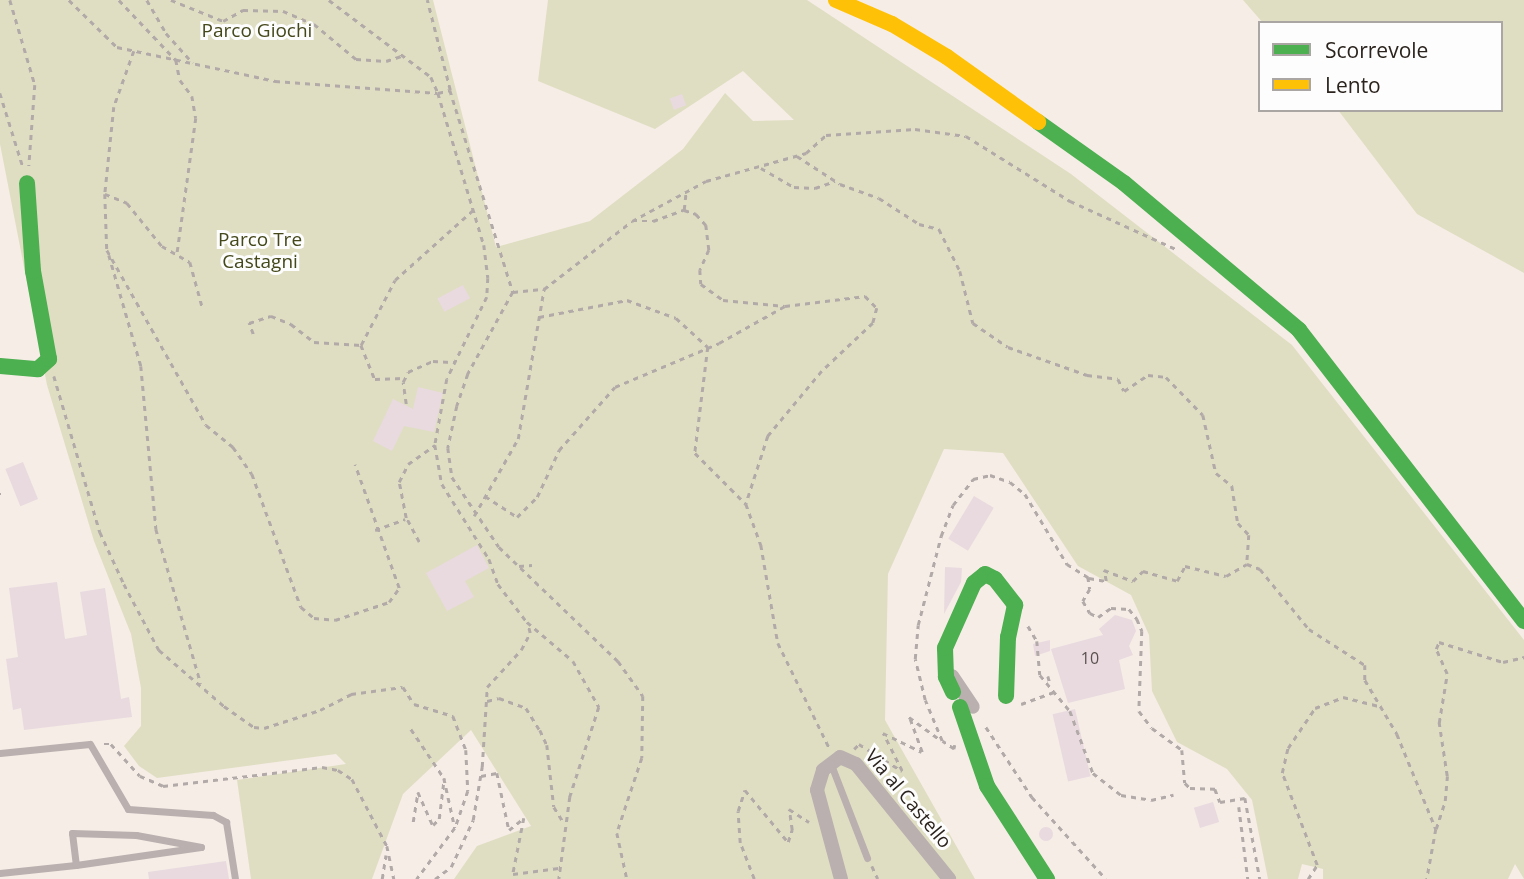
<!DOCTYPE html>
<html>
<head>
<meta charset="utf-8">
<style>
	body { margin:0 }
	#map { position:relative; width:1524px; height:879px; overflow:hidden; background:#f6ede6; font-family:"Open Sans",sans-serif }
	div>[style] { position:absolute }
	.green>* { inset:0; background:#dfdec2 }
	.building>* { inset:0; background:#e9dadf; transform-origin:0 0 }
	.round { border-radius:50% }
	.path>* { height:2.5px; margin-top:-1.25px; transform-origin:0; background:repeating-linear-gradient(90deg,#b2aaa8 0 5px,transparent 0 10px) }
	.lane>* { height:7px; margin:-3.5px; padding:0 3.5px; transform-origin:3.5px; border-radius:3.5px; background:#bab0af }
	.street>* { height:14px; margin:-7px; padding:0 7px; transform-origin:7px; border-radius:7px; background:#bab0af }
	.fast>* { height:16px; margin:-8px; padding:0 8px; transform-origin:8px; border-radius:8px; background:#4caf50 }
	.slow>* { height:16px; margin:-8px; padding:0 8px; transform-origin:8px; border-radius:8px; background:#ffc107 }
	span { translate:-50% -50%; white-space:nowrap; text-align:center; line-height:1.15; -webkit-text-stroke:6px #fdfdfd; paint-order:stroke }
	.number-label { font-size:16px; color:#5a514e }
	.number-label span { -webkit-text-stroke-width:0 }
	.park-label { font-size:19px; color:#44481a }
	.street-label { font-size:19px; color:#2b231d }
	.legend { position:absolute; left:1258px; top:21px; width:245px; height:91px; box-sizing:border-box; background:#fdfdfd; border:2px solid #a9a6a3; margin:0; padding:9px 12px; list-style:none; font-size:21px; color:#2b231d }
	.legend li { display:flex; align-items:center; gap:14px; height:35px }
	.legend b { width:35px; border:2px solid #a9a6a3 }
</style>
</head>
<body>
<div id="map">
	<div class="green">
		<i style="clip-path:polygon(0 0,433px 0,496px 247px,590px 221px,683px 149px,725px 93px,753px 121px,794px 120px,743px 71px,655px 129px,538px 81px,548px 0,807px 0,1071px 174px,1292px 345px,1524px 640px,1524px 879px,1515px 864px,1508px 879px,1323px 879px,1323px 869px,1302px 864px,1298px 879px,1268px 879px,1252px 800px,1227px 769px,1177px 742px,1152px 691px,1149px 635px,1131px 595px,1078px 566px,1003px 453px,944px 449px,888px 574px,885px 720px,975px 879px,454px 879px,477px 846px,531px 826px,471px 730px,403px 794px,372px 879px,251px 879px,237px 780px,346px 764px,336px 754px,157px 778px,139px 766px,124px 746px,141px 726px,141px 688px,131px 634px,94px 541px,47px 385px,0 144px)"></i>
		<i style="clip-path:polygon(1243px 0,1524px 0,1524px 273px,1417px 214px,1338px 110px,1501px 110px,1501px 23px,1263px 23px)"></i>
	</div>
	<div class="building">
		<i style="left:682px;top:94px;width:12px;height:13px;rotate:70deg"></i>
		<i style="left:463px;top:285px;width:15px;height:29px;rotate:62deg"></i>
		<i style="clip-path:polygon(418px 387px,443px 393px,434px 432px,404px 426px,392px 451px,373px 441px,393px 399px,413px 409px)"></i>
		<i style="left:23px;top:462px;width:40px;height:19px;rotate:68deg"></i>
		<i style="left:974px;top:496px;width:23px;height:50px;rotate:31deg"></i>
		<i style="clip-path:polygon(477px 545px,489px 568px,465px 581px,474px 597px,447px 611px,426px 573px)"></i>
		<i style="clip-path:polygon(945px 567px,962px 568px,961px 582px,944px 614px)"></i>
		<i style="clip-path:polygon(57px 582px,65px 639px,87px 635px,80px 592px,105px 588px,121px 699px,129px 697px,132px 717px,24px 730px,21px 708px,13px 710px,6px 659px,18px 657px,9px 588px)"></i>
		<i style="clip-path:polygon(1115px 615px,1132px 620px,1136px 631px,1129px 646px,1133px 655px,1119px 660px,1125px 689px,1068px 703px,1051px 649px,1103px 635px,1099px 629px)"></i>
		<i style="clip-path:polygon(1050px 640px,1050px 651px,1035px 656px,1033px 644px)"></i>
		<i style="left:1075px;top:709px;width:69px;height:23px;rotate:77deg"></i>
		<i style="left:1213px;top:802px;width:21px;height:20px;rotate:73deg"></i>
		<i class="round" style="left:1039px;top:827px;width:14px;height:14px"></i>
		<i style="clip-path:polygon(226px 861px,229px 879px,149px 879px,148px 872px)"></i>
	</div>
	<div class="path">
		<i style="left:10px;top:0;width:89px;rotate:73.6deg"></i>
		<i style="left:35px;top:85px;width:81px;rotate:94.2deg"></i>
		<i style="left:69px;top:0;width:67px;rotate:44.4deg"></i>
		<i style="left:117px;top:47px;width:162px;rotate:12.1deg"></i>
		<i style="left:275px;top:81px;width:163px;rotate:4.2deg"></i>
		<i style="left:438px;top:93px;width:159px;rotate:73.2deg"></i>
		<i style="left:484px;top:245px;width:33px;rotate:83deg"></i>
		<i style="left:488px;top:278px;width:19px;rotate:93deg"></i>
		<i style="left:487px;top:297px;width:91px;rotate:116deg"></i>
		<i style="left:447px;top:379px;width:67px;rotate:100.3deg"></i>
		<i style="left:435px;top:445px;width:40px;rotate:80deg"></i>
		<i style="left:442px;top:484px;width:89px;rotate:57.9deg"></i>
		<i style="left:489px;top:559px;width:27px;rotate:70deg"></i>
		<i style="left:498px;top:584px;width:48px;rotate:52.7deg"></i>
		<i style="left:527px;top:622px;width:60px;rotate:40.3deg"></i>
		<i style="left:573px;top:661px;width:53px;rotate:60.5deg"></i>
		<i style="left:599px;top:707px;width:95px;rotate:107.9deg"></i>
		<i style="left:570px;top:797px;width:83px;rotate:97.6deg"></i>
		<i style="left:119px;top:0;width:83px;rotate:46.5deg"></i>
		<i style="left:176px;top:60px;width:20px;rotate:79deg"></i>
		<i style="left:180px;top:80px;width:20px;rotate:53deg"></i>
		<i style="left:192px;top:96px;width:22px;rotate:80deg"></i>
		<i style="left:196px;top:118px;width:138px;rotate:97.9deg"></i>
		<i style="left:147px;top:0;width:38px;rotate:60deg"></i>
		<i style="left:166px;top:33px;width:40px;rotate:48deg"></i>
		<i style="left:171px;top:0;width:56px;rotate:22deg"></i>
		<i style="left:223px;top:21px;width:23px;rotate:-29deg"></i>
		<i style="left:243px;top:10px;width:40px;rotate:1.4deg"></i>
		<i style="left:283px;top:11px;width:34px;rotate:23deg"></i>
		<i style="left:314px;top:24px;width:55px;rotate:39.8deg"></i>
		<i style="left:356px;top:59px;width:30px;rotate:4deg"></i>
		<i style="left:386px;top:61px;width:16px;rotate:-18deg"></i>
		<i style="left:329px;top:0;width:128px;rotate:37deg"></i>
		<i style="left:431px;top:77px;width:17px;rotate:66deg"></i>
		<i style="left:438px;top:93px;width:12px;rotate:-14deg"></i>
		<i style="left:450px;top:90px;width:93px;rotate:-104.3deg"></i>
		<i style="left:134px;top:51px;width:59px;rotate:109.7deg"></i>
		<i style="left:114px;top:107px;width:87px;rotate:95.9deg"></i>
		<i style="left:105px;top:194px;width:56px;rotate:88deg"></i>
		<i style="left:107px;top:250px;width:201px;rotate:60.5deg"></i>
		<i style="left:206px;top:425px;width:35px;rotate:39deg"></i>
		<i style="left:233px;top:447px;width:33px;rotate:55deg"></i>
		<i style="left:252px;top:474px;width:142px;rotate:69.8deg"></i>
		<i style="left:301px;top:607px;width:17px;rotate:40deg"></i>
		<i style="left:314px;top:618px;width:21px;rotate:5deg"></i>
		<i style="left:335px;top:620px;width:57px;rotate:-18.4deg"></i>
		<i style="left:389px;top:602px;width:17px;rotate:-54deg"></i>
		<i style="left:399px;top:588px;width:131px;rotate:-109.7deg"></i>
		<i style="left:450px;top:90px;width:212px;rotate:72.7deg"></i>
		<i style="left:513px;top:292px;width:94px;rotate:118.8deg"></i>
		<i style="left:468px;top:374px;width:34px;rotate:109deg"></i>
		<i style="left:457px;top:406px;width:43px;rotate:102.1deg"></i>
		<i style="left:448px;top:448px;width:29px;rotate:82deg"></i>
		<i style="left:452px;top:477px;width:84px;rotate:56.1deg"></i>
		<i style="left:499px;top:547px;width:165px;rotate:43.8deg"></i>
		<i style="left:618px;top:661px;width:43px;rotate:54.5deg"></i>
		<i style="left:643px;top:696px;width:62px;rotate:90.9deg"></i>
		<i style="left:642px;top:758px;width:79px;rotate:108.4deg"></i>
		<i style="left:617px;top:833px;width:47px;rotate:77.7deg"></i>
		<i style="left:0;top:93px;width:77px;rotate:72.7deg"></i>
		<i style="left:797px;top:156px;width:51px;rotate:33.1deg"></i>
		<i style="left:840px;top:184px;width:41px;rotate:19.7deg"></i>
		<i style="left:879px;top:198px;width:48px;rotate:33deg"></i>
		<i style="left:919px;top:224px;width:21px;rotate:14deg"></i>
		<i style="left:939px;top:229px;width:47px;rotate:63.4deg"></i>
		<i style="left:960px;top:271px;width:54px;rotate:76deg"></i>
		<i style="left:973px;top:323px;width:42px;rotate:34.4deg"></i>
		<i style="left:1008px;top:347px;width:84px;rotate:19.5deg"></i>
		<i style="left:1087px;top:375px;width:31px;rotate:7deg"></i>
		<i style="left:1118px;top:379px;width:13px;rotate:63deg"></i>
		<i style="left:1124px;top:391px;width:29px;rotate:-34deg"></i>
		<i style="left:1148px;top:375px;width:18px;rotate:6deg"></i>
		<i style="left:1166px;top:377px;width:53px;rotate:45.8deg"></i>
		<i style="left:1203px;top:415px;width:59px;rotate:77.4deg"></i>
		<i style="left:1216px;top:473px;width:21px;rotate:39deg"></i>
		<i style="left:1232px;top:486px;width:37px;rotate:81deg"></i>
		<i style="left:1238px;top:523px;width:16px;rotate:47deg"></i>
		<i style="left:1249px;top:535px;width:29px;rotate:94deg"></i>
		<i style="left:1247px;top:564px;width:14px;rotate:21deg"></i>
		<i style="left:1260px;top:569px;width:77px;rotate:50.8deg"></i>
		<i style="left:1309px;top:629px;width:67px;rotate:32.7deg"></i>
		<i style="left:1365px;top:665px;width:15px;rotate:90deg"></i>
		<i style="left:1365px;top:680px;width:63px;rotate:59.3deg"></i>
		<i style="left:1397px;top:734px;width:103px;rotate:67.7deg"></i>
		<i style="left:1436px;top:829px;width:51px;rotate:100.2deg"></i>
		<i style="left:761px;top:168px;width:38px;rotate:30deg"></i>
		<i style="left:794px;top:187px;width:21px;rotate:3deg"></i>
		<i style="left:815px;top:188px;width:21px;rotate:-19deg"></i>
		<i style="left:105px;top:194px;width:24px;rotate:22deg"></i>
		<i style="left:127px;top:203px;width:55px;rotate:50.9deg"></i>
		<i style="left:162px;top:246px;width:32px;rotate:30deg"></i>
		<i style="left:190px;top:262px;width:46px;rotate:74.7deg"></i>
		<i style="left:684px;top:210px;width:20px;rotate:-84deg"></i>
		<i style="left:632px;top:221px;width:21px"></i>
		<i style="left:653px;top:221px;width:33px;rotate:-20deg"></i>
		<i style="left:684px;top:210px;width:13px;rotate:18deg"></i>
		<i style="left:696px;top:214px;width:15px;rotate:48deg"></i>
		<i style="left:706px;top:225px;width:25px;rotate:83deg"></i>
		<i style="left:709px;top:250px;width:22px;rotate:114deg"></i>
		<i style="left:700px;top:270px;width:14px;rotate:86deg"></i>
		<i style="left:701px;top:284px;width:27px;rotate:36deg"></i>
		<i style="left:723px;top:300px;width:62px;rotate:5.5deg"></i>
		<i style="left:785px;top:306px;width:81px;rotate:-7.1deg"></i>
		<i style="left:865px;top:296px;width:17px;rotate:45deg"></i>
		<i style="left:877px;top:308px;width:16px;rotate:105deg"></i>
		<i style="left:873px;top:323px;width:70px;rotate:136.7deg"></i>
		<i style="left:822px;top:371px;width:85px;rotate:129.7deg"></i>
		<i style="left:768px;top:436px;width:71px;rotate:107.9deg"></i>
		<i style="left:746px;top:504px;width:44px;rotate:69.9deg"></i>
		<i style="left:761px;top:545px;width:99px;rotate:80.2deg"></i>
		<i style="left:778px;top:643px;width:118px;rotate:63.9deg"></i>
		<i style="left:109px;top:255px;width:116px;rotate:73.9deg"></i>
		<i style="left:141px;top:366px;width:164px;rotate:84.7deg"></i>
		<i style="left:156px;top:529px;width:161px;rotate:73.8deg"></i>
		<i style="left:513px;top:292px;width:31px;rotate:-6deg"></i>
		<i style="left:544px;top:289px;width:111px;rotate:-37.7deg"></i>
		<i style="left:632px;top:221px;width:84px;rotate:-28.4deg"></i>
		<i style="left:706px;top:181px;width:104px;rotate:-15.6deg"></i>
		<i style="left:806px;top:153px;width:27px;rotate:-42deg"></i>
		<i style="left:826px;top:135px;width:89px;rotate:-3.9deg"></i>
		<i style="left:915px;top:129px;width:51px;rotate:7.8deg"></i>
		<i style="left:966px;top:136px;width:123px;rotate:32deg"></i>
		<i style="left:1070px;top:201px;width:116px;rotate:24.4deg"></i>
		<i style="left:539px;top:317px;width:90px;rotate:-10.9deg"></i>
		<i style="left:627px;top:300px;width:52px;rotate:20.2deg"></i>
		<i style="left:676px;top:318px;width:43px;rotate:42.2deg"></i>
		<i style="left:708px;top:347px;width:107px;rotate:97deg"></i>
		<i style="left:695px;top:453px;width:72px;rotate:45deg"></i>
		<i style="left:253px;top:334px;width:12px;rotate:-110deg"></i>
		<i style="left:249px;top:323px;width:23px;rotate:-18deg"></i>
		<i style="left:271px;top:316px;width:22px;rotate:22deg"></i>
		<i style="left:291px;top:324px;width:29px;rotate:38deg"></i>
		<i style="left:314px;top:342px;width:47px;rotate:3.7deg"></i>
		<i style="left:361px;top:345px;width:73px;rotate:-62.4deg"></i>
		<i style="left:395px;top:280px;width:105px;rotate:-41.9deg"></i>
		<i style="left:361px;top:345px;width:37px;rotate:68deg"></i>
		<i style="left:375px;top:379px;width:29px;rotate:-2deg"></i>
		<i style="left:54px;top:376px;width:163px;rotate:73.6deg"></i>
		<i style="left:100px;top:532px;width:57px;rotate:65.2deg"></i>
		<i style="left:124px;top:584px;width:75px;rotate:62.1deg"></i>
		<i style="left:159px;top:650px;width:86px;rotate:40.7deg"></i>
		<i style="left:224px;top:706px;width:37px;rotate:35deg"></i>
		<i style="left:254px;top:727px;width:10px;rotate:6deg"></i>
		<i style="left:264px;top:728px;width:59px;rotate:-17.8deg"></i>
		<i style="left:320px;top:710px;width:35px;rotate:-27deg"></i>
		<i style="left:351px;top:694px;width:52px;rotate:-7.7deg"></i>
		<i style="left:403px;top:687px;width:20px;rotate:57deg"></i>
		<i style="left:414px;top:704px;width:41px;rotate:17.1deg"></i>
		<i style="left:453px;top:716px;width:36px;rotate:69deg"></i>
		<i style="left:466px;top:750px;width:41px;rotate:87.2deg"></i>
		<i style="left:468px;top:791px;width:39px;rotate:109deg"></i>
		<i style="left:455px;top:828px;width:64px;rotate:126.7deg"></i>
		<i style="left:406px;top:404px;width:22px;rotate:-98deg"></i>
		<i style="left:403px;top:382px;width:11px;rotate:-63deg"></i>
		<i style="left:408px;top:372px;width:27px;rotate:-24deg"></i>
		<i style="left:433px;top:361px;width:22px;rotate:3deg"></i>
		<i style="left:0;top:494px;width:1px"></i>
		<i style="left:485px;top:496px;width:38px;rotate:33deg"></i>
		<i style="left:517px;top:517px;width:28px;rotate:-45deg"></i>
		<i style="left:537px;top:497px;width:52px;rotate:-64.9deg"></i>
		<i style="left:559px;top:450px;width:84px;rotate:-48.4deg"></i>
		<i style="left:615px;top:387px;width:113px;rotate:-22.9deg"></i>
		<i style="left:719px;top:343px;width:76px;rotate:-29.3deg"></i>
		<i style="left:474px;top:516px;width:89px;rotate:-60.3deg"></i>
		<i style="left:518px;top:439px;width:152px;rotate:-80.2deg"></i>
		<i style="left:375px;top:530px;width:32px;rotate:-20deg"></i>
		<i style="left:419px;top:542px;width:27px;rotate:-118deg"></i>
		<i style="left:406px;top:518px;width:37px;rotate:-101deg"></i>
		<i style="left:399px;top:482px;width:20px;rotate:-63deg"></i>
		<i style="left:408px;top:464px;width:33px;rotate:-35deg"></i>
		<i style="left:519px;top:566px;width:13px;rotate:-4deg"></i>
		<i style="left:1089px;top:578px;width:17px;rotate:10deg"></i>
		<i style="left:1106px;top:581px;width:11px;rotate:-100deg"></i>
		<i style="left:1104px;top:570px;width:31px;rotate:21deg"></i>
		<i style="left:1133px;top:581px;width:14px;rotate:-45deg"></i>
		<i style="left:1143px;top:571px;width:35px;rotate:16deg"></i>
		<i style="left:1177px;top:581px;width:17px;rotate:-62deg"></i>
		<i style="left:1185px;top:566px;width:42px;rotate:13.7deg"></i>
		<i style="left:1226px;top:576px;width:24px;rotate:-30deg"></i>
		<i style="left:1028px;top:626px;width:17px;rotate:59deg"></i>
		<i style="left:1037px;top:641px;width:34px;rotate:85deg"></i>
		<i style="left:1040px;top:675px;width:47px;rotate:50.2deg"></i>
		<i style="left:1070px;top:711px;width:66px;rotate:69.6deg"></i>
		<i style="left:1093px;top:773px;width:36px;rotate:38deg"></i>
		<i style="left:1121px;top:795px;width:30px;rotate:9deg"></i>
		<i style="left:1151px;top:800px;width:23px;rotate:-13deg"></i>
		<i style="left:1048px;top:676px;width:7px;rotate:74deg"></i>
		<i style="left:487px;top:701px;width:12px;rotate:-14deg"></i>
		<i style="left:499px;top:698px;width:29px;rotate:20deg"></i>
		<i style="left:526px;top:708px;width:26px;rotate:58deg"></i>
		<i style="left:540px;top:730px;width:17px;rotate:65deg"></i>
		<i style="left:547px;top:745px;width:62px;rotate:83.6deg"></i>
		<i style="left:554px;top:807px;width:19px;rotate:58deg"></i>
		<i style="left:1021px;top:704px;width:35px;rotate:-20deg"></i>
		<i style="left:986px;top:727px;width:84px;rotate:56.7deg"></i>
		<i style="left:1032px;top:797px;width:110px;rotate:47.9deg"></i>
		<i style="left:411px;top:729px;width:59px;rotate:56deg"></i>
		<i style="left:444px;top:778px;width:51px;rotate:77.6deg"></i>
		<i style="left:104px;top:744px;width:7px"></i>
		<i style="left:111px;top:744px;width:43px;rotate:47.8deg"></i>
		<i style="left:140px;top:776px;width:25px;rotate:23deg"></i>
		<i style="left:163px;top:786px;width:160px;rotate:-6.8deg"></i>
		<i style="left:322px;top:767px;width:16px;rotate:11deg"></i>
		<i style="left:338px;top:770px;width:17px;rotate:33deg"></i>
		<i style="left:352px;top:779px;width:76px;rotate:62.4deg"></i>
		<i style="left:387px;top:846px;width:34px;rotate:78deg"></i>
		<i style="left:955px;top:745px;width:4px;rotate:104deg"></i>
		<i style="left:954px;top:749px;width:14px;rotate:-146deg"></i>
		<i style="left:942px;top:741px;width:44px;rotate:-112.5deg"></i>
		<i style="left:925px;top:700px;width:42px;rotate:-103.7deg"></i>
		<i style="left:915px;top:659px;width:34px;rotate:-85deg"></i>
		<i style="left:918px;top:625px;width:92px;rotate:-75.5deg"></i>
		<i style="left:941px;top:536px;width:33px;rotate:-69deg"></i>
		<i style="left:953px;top:505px;width:33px;rotate:-52deg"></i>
		<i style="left:973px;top:479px;width:17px;rotate:-13deg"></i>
		<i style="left:990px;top:475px;width:21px;rotate:19deg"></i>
		<i style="left:1010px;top:482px;width:19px;rotate:39deg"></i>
		<i style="left:1025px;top:494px;width:82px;rotate:59deg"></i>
		<i style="left:1067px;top:564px;width:25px;rotate:32deg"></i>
		<i style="left:1088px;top:577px;width:12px;rotate:81deg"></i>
		<i style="left:1090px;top:589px;width:14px;rotate:120deg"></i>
		<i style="left:1083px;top:601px;width:14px;rotate:60deg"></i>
		<i style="left:1090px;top:613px;width:9px;rotate:27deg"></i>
		<i style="left:1098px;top:617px;width:16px;rotate:-35deg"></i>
		<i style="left:1111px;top:608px;width:18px;rotate:3deg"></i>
		<i style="left:1129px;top:609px;width:13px;rotate:51deg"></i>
		<i style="left:1137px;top:619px;width:13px;rotate:67deg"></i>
		<i style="left:1142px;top:631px;width:80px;rotate:92.1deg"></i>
		<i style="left:1139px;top:711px;width:21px;rotate:53deg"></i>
		<i style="left:1152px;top:728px;width:37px;rotate:36deg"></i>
		<i style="left:1182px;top:750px;width:33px;rotate:85deg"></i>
		<i style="left:1185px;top:783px;width:7px;rotate:45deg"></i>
		<i style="left:1190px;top:788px;width:25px;rotate:2deg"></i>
		<i style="left:1215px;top:789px;width:14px;rotate:69deg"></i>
		<i style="left:1220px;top:802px;width:25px;rotate:-9deg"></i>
		<i style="left:1245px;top:798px;width:82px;rotate:79.5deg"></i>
		<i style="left:854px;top:749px;width:7px;rotate:-45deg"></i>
		<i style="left:859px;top:744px;width:51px;rotate:32.1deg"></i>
		<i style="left:902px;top:771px;width:42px;rotate:-116.6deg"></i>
		<i style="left:883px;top:733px;width:43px;rotate:26deg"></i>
		<i style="left:922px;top:752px;width:37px;rotate:-110deg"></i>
		<i style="left:909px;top:717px;width:37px;rotate:36deg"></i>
		<i style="left:481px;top:776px;width:16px;rotate:-11deg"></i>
		<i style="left:497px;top:773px;width:58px;rotate:78.1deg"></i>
		<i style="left:509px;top:830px;width:19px;rotate:-39deg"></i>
		<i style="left:524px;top:818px;width:57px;rotate:101.1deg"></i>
		<i style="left:513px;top:874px;width:46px;rotate:-7.4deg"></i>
		<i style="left:1239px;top:807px;width:73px;rotate:82.9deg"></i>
		<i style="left:413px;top:822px;width:30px;rotate:-81deg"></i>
		<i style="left:418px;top:792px;width:36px;rotate:66deg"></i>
		<i style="left:433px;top:825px;width:8px;rotate:-45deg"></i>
		<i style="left:439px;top:819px;width:41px;rotate:-83deg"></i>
		<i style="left:1436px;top:829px;width:29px;rotate:-72deg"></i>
		<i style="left:1445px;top:801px;width:25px;rotate:-85deg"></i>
		<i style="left:1447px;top:776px;width:54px;rotate:-98.6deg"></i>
		<i style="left:1439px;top:723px;width:50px;rotate:-80.7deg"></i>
		<i style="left:1447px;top:674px;width:27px;rotate:-114deg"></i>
		<i style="left:1436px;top:649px;width:8px;rotate:-67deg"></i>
		<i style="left:1439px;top:642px;width:67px;rotate:17.4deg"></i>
		<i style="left:1503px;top:662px;width:22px;rotate:-13deg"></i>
		<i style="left:872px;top:866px;width:14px;rotate:65deg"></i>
		<i style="left:382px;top:879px;width:24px;rotate:-81deg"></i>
		<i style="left:435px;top:879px;width:20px;rotate:-37deg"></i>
		<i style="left:451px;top:867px;width:52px;rotate:-64.9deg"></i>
		<i style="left:473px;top:820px;width:54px;rotate:-80.4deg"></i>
		<i style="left:482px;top:767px;width:80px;rotate:-86.4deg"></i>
		<i style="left:487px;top:687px;width:50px;rotate:-47.4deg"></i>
		<i style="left:521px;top:650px;width:19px;rotate:-62deg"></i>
		<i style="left:530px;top:633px;width:11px;rotate:-105deg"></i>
		<i style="left:754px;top:879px;width:39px;rotate:-111deg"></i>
		<i style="left:740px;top:843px;width:32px;rotate:-94deg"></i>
		<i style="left:738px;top:811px;width:22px;rotate:-72deg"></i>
		<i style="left:745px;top:790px;width:67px;rotate:50.4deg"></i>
		<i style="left:788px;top:842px;width:13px;rotate:-72deg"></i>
		<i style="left:792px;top:830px;width:21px;rotate:-98deg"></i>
		<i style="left:789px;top:809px;width:24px;rotate:33deg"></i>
		<i style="left:1308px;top:879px;width:17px;rotate:-57deg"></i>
		<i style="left:1317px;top:865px;width:98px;rotate:-110.8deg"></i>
		<i style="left:1282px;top:773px;width:26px;rotate:-77deg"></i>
		<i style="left:1288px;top:748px;width:48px;rotate:-56deg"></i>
		<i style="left:1315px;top:708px;width:30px;rotate:-21deg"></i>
		<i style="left:1343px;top:697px;width:38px;rotate:14deg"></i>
	</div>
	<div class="lane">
		<i style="left:0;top:753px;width:90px;rotate:-5.7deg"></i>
		<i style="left:90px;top:744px;width:75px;rotate:59.7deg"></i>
		<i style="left:128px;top:809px;width:85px;rotate:4deg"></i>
		<i style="left:213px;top:815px;width:15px;rotate:28deg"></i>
		<i style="left:226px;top:822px;width:58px;rotate:81deg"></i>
		<i style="left:830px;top:762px;width:103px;rotate:68.9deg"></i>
		<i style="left:0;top:873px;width:76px;rotate:-6deg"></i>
		<i style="left:76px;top:865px;width:126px;rotate:-8.2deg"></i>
		<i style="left:201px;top:847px;width:66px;rotate:-169.5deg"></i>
		<i style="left:136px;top:835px;width:64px;rotate:-178.2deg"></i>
		<i style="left:72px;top:833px;width:32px;rotate:83deg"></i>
	</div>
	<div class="street">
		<i style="left:952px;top:676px;width:37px;rotate:56deg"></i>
		<i style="left:841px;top:879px;width:92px;rotate:-105.1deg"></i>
		<i style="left:817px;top:790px;width:21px;rotate:-73deg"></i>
		<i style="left:823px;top:770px;width:21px;rotate:-37deg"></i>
		<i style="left:840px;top:757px;width:17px;rotate:24deg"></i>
		<i style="left:856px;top:764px;width:148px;rotate:51deg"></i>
	</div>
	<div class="fast">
		<i style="left:1038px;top:122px;width:105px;rotate:35.3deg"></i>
		<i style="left:1124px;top:183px;width:229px;rotate:40deg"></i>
		<i style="left:1299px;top:330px;width:368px;rotate:52.3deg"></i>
		<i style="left:0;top:366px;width:38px;rotate:5deg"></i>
		<i style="left:38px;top:369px;width:15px;rotate:-42deg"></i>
		<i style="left:49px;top:359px;width:89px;rotate:-100.3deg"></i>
		<i style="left:33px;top:271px;width:88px;rotate:-93.9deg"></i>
		<i style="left:953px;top:692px;width:17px;rotate:-115deg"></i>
		<i style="left:946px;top:677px;width:29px;rotate:-92deg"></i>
		<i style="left:945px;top:648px;width:71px;rotate:-66deg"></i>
		<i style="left:974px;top:583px;width:14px;rotate:-39deg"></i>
		<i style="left:985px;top:574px;width:11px;rotate:27deg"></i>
		<i style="left:995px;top:579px;width:33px;rotate:52deg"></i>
		<i style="left:1015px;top:605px;width:33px;rotate:102deg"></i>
		<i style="left:1008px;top:637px;width:59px;rotate:91.9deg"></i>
		<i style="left:960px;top:707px;width:83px;rotate:71.1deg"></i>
		<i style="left:987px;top:786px;width:111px;rotate:57.2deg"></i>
	</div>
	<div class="slow">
		<i style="left:836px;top:0;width:61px;rotate:23.2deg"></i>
		<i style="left:892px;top:24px;width:64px;rotate:31deg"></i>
		<i style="left:947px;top:57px;width:112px;rotate:35.5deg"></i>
	</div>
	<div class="number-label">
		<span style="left:1090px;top:658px">10</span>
	</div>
	<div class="park-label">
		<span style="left:257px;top:31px">Parco Giochi</span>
		<span style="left:260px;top:251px">Parco Tre<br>Castagni</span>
	</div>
	<div class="street-label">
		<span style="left:908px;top:799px;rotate:50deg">Via al Castello</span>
	</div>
	<ul class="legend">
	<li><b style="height:9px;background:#4caf50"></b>Scorrevole</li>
	<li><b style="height:9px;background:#ffc107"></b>Lento</li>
	</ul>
</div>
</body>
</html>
